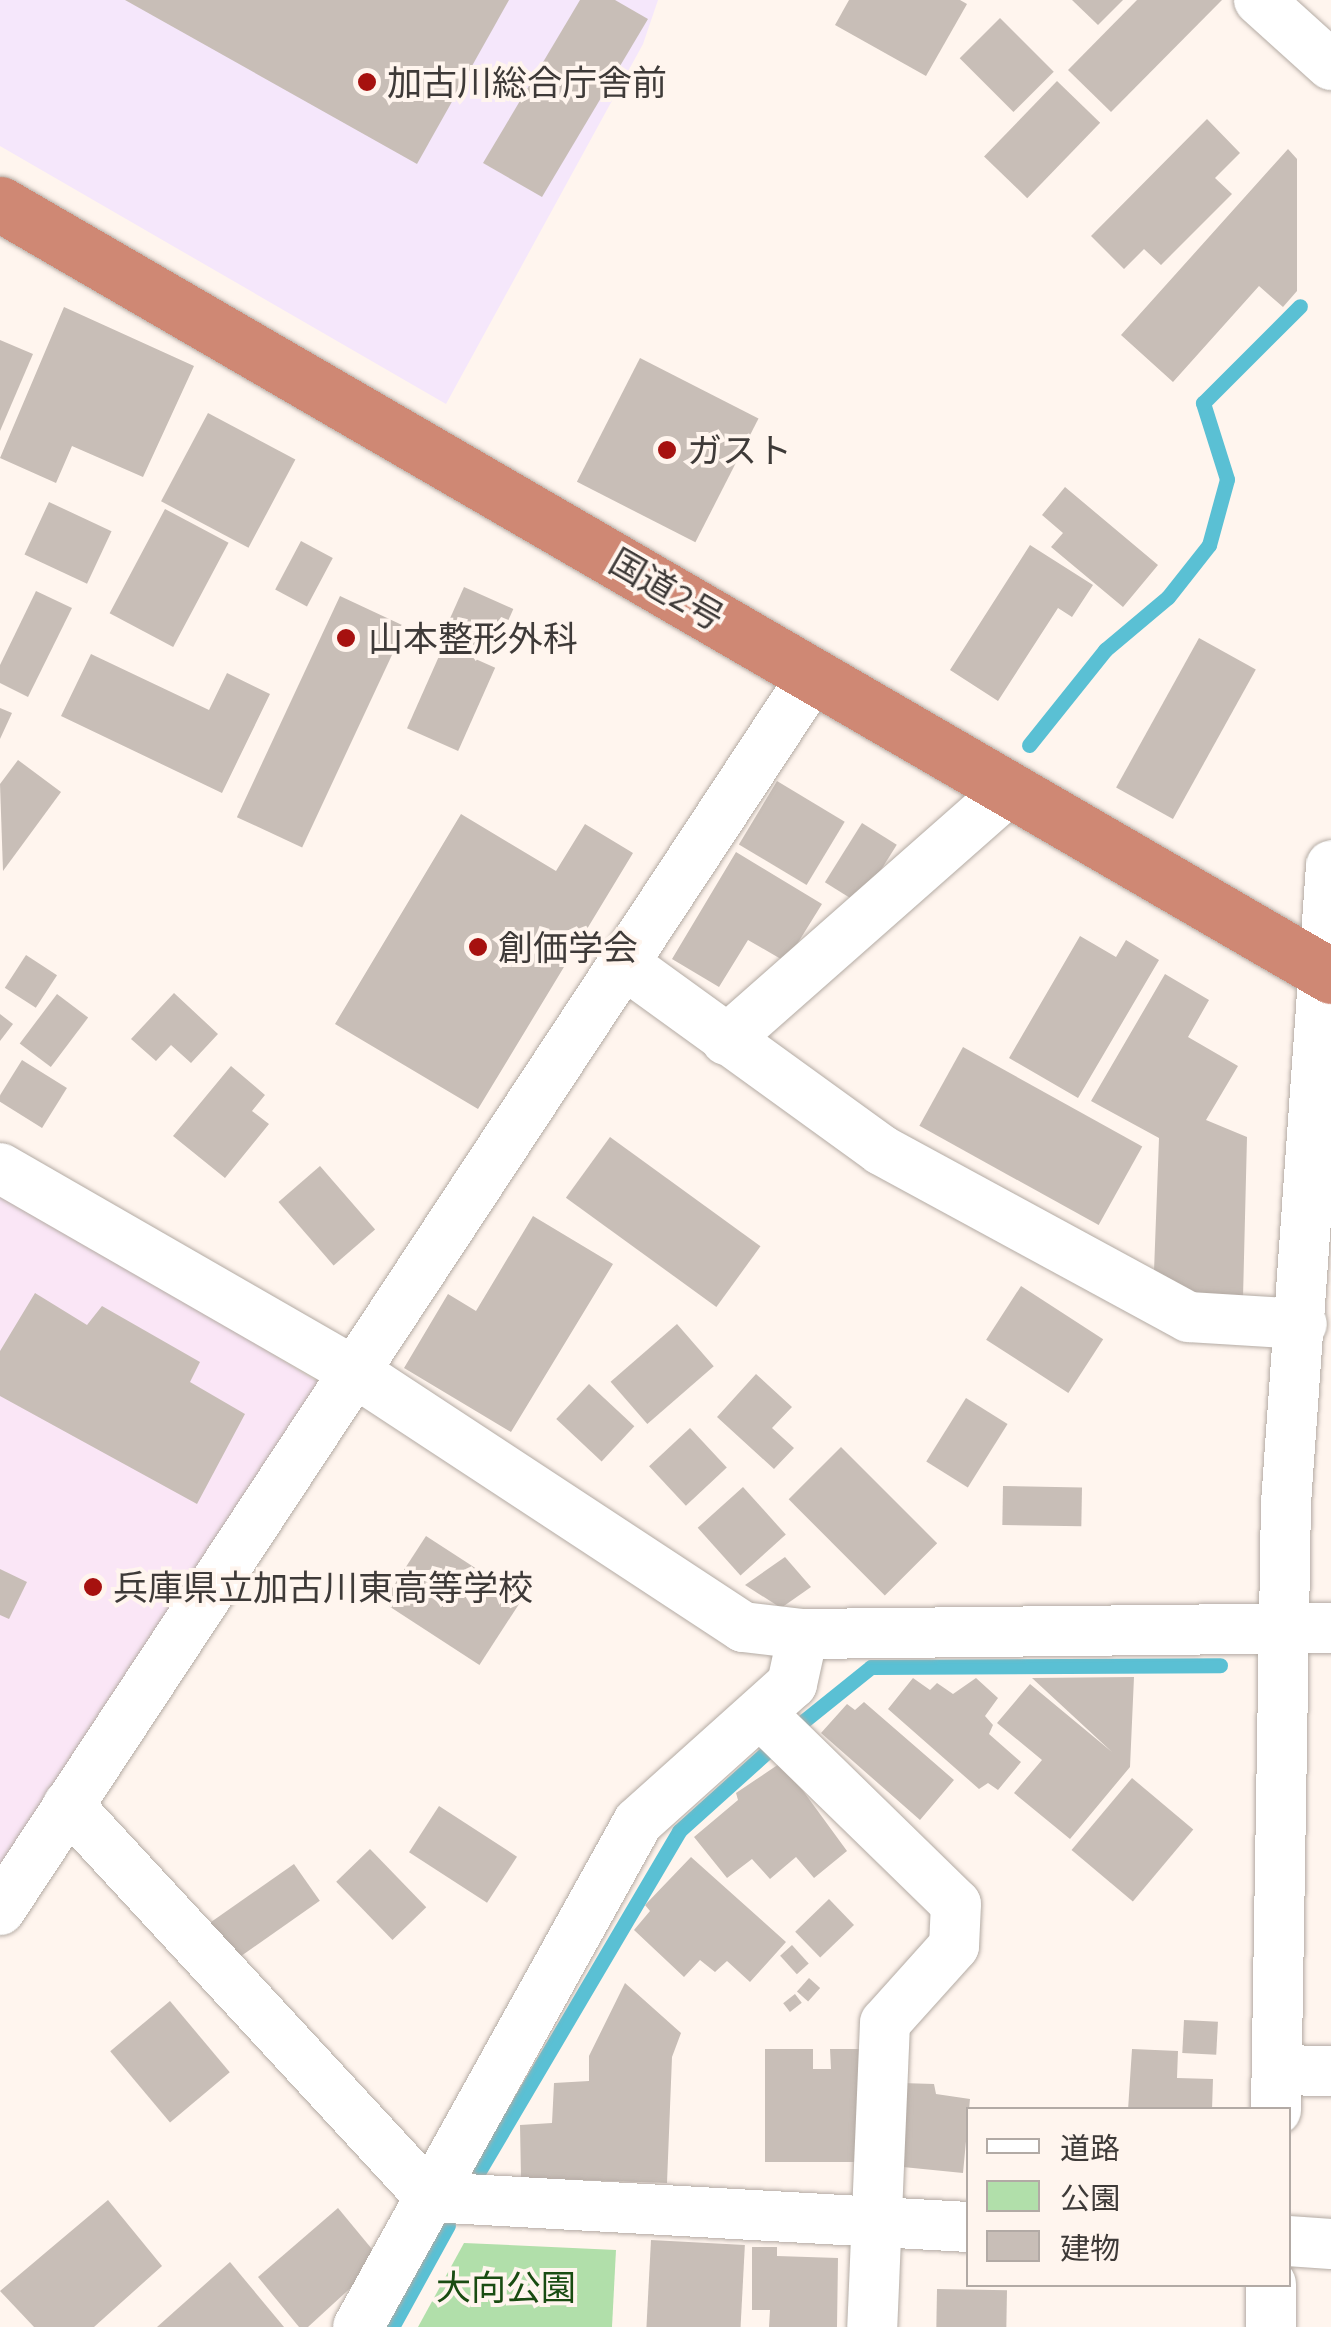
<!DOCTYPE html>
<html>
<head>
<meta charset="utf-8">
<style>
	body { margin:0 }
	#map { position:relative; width:1331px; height:2327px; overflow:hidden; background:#fff5ee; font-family:"Open Sans","Noto Sans JP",sans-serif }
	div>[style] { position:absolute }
	.commercial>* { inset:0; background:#f5e7fb }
	.education>* { inset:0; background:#fae6f6 }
	.green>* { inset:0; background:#b1dfaa }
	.stream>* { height:15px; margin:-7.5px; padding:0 7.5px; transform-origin:7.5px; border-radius:7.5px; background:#5ac0d4 }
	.building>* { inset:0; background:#c8beb7; transform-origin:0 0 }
	.roads { filter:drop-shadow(0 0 2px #b4aba4) drop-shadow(0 0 2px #b4aba4) }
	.minor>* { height:50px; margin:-25px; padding:0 25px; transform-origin:25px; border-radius:25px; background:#fff }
	.trunk>* { height:55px; margin:-27.5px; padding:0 27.5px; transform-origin:27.5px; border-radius:27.5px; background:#cf8874 }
	.dots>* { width:28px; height:28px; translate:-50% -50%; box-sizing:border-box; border:5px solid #fff5ee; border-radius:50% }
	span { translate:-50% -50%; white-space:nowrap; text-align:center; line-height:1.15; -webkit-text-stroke:8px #fff5ee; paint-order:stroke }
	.poi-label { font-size:35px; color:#3e3a38 }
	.left { translate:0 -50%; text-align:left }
	.street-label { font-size:35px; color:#3e3a38 }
	.park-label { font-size:35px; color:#194c12 }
	.legend { position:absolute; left:966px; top:2107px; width:325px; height:180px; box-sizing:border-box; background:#fff5ee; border:2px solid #b2aaa5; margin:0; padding:12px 18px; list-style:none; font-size:30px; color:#3e3a38 }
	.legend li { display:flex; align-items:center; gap:20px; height:50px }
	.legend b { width:50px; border:2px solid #b2aaa5 }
</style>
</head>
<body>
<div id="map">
	<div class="commercial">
		<i style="clip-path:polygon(0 0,658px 0,643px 44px,446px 404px,0 146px)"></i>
	</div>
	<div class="education">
		<i style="clip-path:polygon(0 1188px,318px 1382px,0 1873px)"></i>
	</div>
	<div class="green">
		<i style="clip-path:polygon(464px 2243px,616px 2250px,612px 2327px,418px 2327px)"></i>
	</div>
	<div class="stream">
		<i style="left:1029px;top:745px;width:122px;rotate:-51.3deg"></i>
		<i style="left:1105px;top:650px;width:82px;rotate:-40.1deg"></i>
		<i style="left:1168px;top:597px;width:66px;rotate:-51.7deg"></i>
		<i style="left:1209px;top:545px;width:68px;rotate:-74.7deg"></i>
		<i style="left:1227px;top:479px;width:80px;rotate:-107.5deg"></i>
		<i style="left:1203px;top:403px;width:137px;rotate:-45deg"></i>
		<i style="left:800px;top:1724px;width:91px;rotate:-38.8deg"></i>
		<i style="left:871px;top:1667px;width:349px;rotate:-0.3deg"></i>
		<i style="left:476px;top:2176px;width:400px;rotate:-59.5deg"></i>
		<i style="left:679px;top:1831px;width:120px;rotate:-42deg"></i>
		<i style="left:392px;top:2327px;width:116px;rotate:-61.2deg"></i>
	</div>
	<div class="building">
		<i style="clip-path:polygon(125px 0,509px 0,417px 164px)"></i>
		<i style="clip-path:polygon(580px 0,615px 0,648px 19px,542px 197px,483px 163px)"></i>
		<i style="clip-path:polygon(849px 0,960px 0,967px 4px,926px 76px,835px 25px)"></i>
		<i style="clip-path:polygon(1072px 0,1123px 0,1098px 25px)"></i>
		<i style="clip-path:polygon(1137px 0,1222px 0,1111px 112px,1068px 70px)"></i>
		<i style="left:1000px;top:18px;width:76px;height:57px;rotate:45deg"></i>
		<i style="left:1057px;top:81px;width:60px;height:105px;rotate:44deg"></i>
		<i style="clip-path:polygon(1207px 119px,1240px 153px,1215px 178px,1232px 194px,1161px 265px,1144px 249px,1124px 269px,1091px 236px)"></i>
		<i style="clip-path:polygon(1288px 149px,1297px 159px,1297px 291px,1283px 307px,1259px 286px,1173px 382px,1121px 335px)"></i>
		<i style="clip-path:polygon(64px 307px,194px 366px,143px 477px,72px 446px,56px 483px,0 458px)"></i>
		<i style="clip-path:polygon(0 340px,33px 354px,0 431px)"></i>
		<i style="left:640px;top:358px;width:133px;height:139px;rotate:27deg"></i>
		<i style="left:208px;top:413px;width:99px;height:100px;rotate:28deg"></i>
		<i style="clip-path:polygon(1065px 487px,1158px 565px,1123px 607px,1051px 547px,1063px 533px,1042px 515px)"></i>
		<i style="left:49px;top:502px;width:69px;height:58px;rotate:25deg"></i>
		<i style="left:165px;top:509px;width:72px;height:118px;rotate:28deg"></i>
		<i style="left:301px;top:541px;width:36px;height:55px;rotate:28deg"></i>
		<i style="clip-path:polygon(1030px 545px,1093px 585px,1072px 617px,1058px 608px,998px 701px,950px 670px)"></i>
		<i style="left:464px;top:587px;width:54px;height:49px;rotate:24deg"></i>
		<i style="clip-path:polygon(36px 591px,72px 608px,28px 697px,0 683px,0 665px)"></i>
		<i style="left:340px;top:596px;width:72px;height:244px;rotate:25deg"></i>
		<i style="left:1199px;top:638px;width:65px;height:171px;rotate:29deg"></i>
		<i style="left:444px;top:645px;width:56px;height:91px;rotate:24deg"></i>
		<i style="clip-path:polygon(91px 654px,209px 710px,227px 673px,270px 694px,222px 793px,61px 716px)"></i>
		<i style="clip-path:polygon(0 708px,12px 713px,0 739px)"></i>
		<i style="clip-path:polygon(18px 760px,61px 792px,3px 871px,0 784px)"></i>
		<i style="left:777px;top:781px;width:79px;height:74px;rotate:31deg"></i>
		<i style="clip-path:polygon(461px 814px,556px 871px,585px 824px,633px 853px,478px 1109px,335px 1024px)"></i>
		<i style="left:862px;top:823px;width:41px;height:70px;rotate:32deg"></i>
		<i style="clip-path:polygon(736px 852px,822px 904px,786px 962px,748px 940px,719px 987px,672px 959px)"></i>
		<i style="clip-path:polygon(1080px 936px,1116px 957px,1126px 940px,1159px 960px,1078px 1098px,1009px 1058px)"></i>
		<i style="left:26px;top:955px;width:37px;height:39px;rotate:33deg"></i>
		<i style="clip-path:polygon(1165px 974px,1209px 1000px,1188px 1037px,1238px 1066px,1206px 1120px,1247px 1137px,1243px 1298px,1187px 1295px,1154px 1271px,1159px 1138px,1091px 1101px)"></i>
		<i style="clip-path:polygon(174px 993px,218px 1034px,191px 1063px,171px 1045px,156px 1061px,131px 1039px)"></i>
		<i style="left:57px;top:994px;width:39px;height:62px;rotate:37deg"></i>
		<i style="clip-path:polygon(0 1014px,13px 1024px,0 1041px)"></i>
		<i style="left:963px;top:1047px;width:205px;height:90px;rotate:29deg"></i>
		<i style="left:22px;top:1060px;width:53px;height:47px;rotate:32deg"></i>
		<i style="clip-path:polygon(231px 1066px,265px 1095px,252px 1111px,269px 1124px,225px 1178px,173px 1136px)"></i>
		<i style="left:610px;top:1137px;width:186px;height:75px;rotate:36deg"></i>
		<i style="left:320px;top:1166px;width:84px;height:55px;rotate:49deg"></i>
		<i style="clip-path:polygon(533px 1216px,613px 1264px,511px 1432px,404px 1368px,448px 1294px,476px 1311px)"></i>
		<i style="left:1021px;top:1286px;width:98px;height:64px;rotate:33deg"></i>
		<i style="clip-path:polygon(35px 1293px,87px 1325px,102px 1306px,200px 1362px,190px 1382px,245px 1414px,197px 1504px,0 1396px,0 1351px)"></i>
		<i style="left:677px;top:1324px;width:56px;height:88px;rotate:49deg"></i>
		<i style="clip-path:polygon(756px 1374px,792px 1407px,772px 1428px,794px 1448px,774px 1469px,717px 1417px)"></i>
		<i style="left:589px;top:1384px;width:62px;height:48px;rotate:43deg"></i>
		<i style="left:966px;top:1398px;width:49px;height:75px;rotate:32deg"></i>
		<i style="left:690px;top:1428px;width:54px;height:56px;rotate:47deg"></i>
		<i style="left:841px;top:1447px;width:136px;height:74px;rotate:45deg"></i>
		<i style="left:1003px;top:1486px;width:79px;height:39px;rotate:1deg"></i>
		<i style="left:743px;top:1487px;width:64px;height:61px;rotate:48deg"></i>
		<i style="left:426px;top:1536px;width:115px;height:79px;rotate:33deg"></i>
		<i style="clip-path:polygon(785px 1557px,811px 1587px,781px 1608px,745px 1585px)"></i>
		<i style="clip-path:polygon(0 1569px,27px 1582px,9px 1619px,0 1615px)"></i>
		<i style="clip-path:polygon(1134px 1677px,1130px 1767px,1070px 1839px,1014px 1793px,1042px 1760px,997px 1723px,1030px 1684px,1112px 1752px,1032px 1678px)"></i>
		<i style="clip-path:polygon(913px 1678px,930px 1690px,937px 1683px,953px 1694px,976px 1678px,998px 1698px,985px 1716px,993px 1725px,989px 1734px,1021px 1762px,998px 1790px,988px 1783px,979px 1789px,888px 1709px)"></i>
		<i style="clip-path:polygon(864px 1702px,954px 1780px,920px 1820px,821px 1733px,847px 1704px,855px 1710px)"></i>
		<i style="clip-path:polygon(782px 1762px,847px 1851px,814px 1878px,796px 1857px,770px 1879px,752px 1859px,727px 1878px,694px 1837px,738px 1800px,736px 1793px)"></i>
		<i style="left:1132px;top:1778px;width:80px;height:94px;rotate:40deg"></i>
		<i style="left:439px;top:1806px;width:93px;height:55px;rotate:33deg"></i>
		<i style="left:370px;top:1849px;width:81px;height:47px;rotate:46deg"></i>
		<i style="clip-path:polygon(691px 1857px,786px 1942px,750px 1982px,727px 1961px,715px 1972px,700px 1960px,684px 1977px,634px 1930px,650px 1911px,645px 1905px)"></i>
		<i style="left:294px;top:1864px;width:45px;height:103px;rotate:55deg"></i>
		<i style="left:829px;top:1899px;width:36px;height:47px;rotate:46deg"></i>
		<i style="left:792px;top:1945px;width:25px;height:16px;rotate:48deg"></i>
		<i style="left:809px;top:1978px;width:15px;height:18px;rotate:42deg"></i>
		<i style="clip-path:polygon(625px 1983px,681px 2033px,672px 2057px,667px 2183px,521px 2178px,520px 2125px,552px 2123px,554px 2083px,589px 2081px,589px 2056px)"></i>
		<i style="left:795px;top:1994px;width:11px;height:15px;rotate:52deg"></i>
		<i style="left:170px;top:2001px;width:93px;height:78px;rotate:50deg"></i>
		<i style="left:1184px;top:2020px;width:34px;height:33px;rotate:3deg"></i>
		<i style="clip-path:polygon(765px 2049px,813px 2049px,813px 2069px,831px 2069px,830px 2049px,870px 2049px,872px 2162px,765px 2162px)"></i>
		<i style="clip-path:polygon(1132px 2049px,1178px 2051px,1177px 2078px,1213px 2079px,1212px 2110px,1128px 2110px)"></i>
		<i style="clip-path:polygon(901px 2083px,934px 2084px,936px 2094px,970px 2099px,963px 2173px,893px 2166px)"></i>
		<i style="clip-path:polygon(108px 2200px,162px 2266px,94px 2327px,34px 2327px,0 2291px)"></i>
		<i style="clip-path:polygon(338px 2208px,381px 2260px,308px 2327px,299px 2327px,258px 2277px)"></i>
		<i style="left:651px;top:2240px;width:94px;height:87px;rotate:3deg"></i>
		<i style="clip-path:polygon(752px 2247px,777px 2247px,777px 2256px,838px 2258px,837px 2327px,769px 2327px,770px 2310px,752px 2310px)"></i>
		<i style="clip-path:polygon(230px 2262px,284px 2327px,157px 2327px)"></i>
		<i style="left:937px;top:2289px;width:70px;height:39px;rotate:1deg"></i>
	</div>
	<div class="roads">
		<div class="minor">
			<i style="left:1259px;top:0;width:97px;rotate:42.1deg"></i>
			<i style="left:623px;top:963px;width:319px;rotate:35.9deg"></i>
			<i style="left:881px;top:1150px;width:350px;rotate:28.5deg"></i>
			<i style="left:1189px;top:1317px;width:113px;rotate:3.5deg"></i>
			<i style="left:726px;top:1040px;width:375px;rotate:-41.4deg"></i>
			<i style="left:0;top:1168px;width:413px;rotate:29.9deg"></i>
			<i style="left:358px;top:1374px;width:461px;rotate:33.3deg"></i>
			<i style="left:743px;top:1627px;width:60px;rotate:6.7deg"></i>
			<i style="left:803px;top:1634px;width:528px;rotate:-0.65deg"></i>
			<i style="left:761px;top:1714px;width:272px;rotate:44.3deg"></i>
			<i style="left:956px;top:1904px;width:42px;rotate:92.7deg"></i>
			<i style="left:954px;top:1946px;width:103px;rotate:131.9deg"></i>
			<i style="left:885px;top:2023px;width:304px;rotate:92.4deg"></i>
			<i style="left:68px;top:1805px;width:534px;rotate:47.28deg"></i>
			<i style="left:430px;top:2197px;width:539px;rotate:3.19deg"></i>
			<i style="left:0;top:1910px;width:1480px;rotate:-56.63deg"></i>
			<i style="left:1277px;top:2070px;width:54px;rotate:1.1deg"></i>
			<i style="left:1276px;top:2110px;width:607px;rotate:-89.06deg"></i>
			<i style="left:1286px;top:1503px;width:639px;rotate:-85.96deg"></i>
			<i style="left:1288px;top:2241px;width:43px;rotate:4deg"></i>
			<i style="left:1271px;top:2284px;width:43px;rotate:90deg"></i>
			<i style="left:358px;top:2327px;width:577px;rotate:-60.99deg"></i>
			<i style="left:638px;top:1822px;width:207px;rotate:-41.9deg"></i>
			<i style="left:792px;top:1684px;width:51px;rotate:-77.6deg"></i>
		</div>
		<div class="trunk">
			<i style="left:0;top:204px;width:1539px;rotate:30.11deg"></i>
		</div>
	</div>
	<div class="dots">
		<i style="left:367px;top:82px;background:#a6110f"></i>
		<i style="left:667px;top:450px;background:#a6110f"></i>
		<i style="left:346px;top:638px;background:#a6110f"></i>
		<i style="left:478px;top:947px;background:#a6110f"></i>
		<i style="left:93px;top:1587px;background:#a6110f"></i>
	</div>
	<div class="poi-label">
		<span class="left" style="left:387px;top:82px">加古川総合庁舎前</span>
		<span class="left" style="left:687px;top:450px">ガスト</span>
		<span class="left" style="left:368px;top:638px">山本整形外科</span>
		<span class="left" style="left:498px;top:947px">創価学会</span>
		<span class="left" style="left:113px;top:1587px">兵庫県立加古川東高等学校</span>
	</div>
	<div class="street-label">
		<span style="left:667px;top:589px;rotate:30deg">国道2号</span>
	</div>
	<div class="park-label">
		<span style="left:506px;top:2287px">大向公園</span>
	</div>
	<ul class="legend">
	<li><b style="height:12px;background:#fff"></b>道路</li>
	<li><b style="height:28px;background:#b1dfaa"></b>公園</li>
	<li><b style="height:28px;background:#c8beb7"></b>建物</li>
	</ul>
</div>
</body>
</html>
